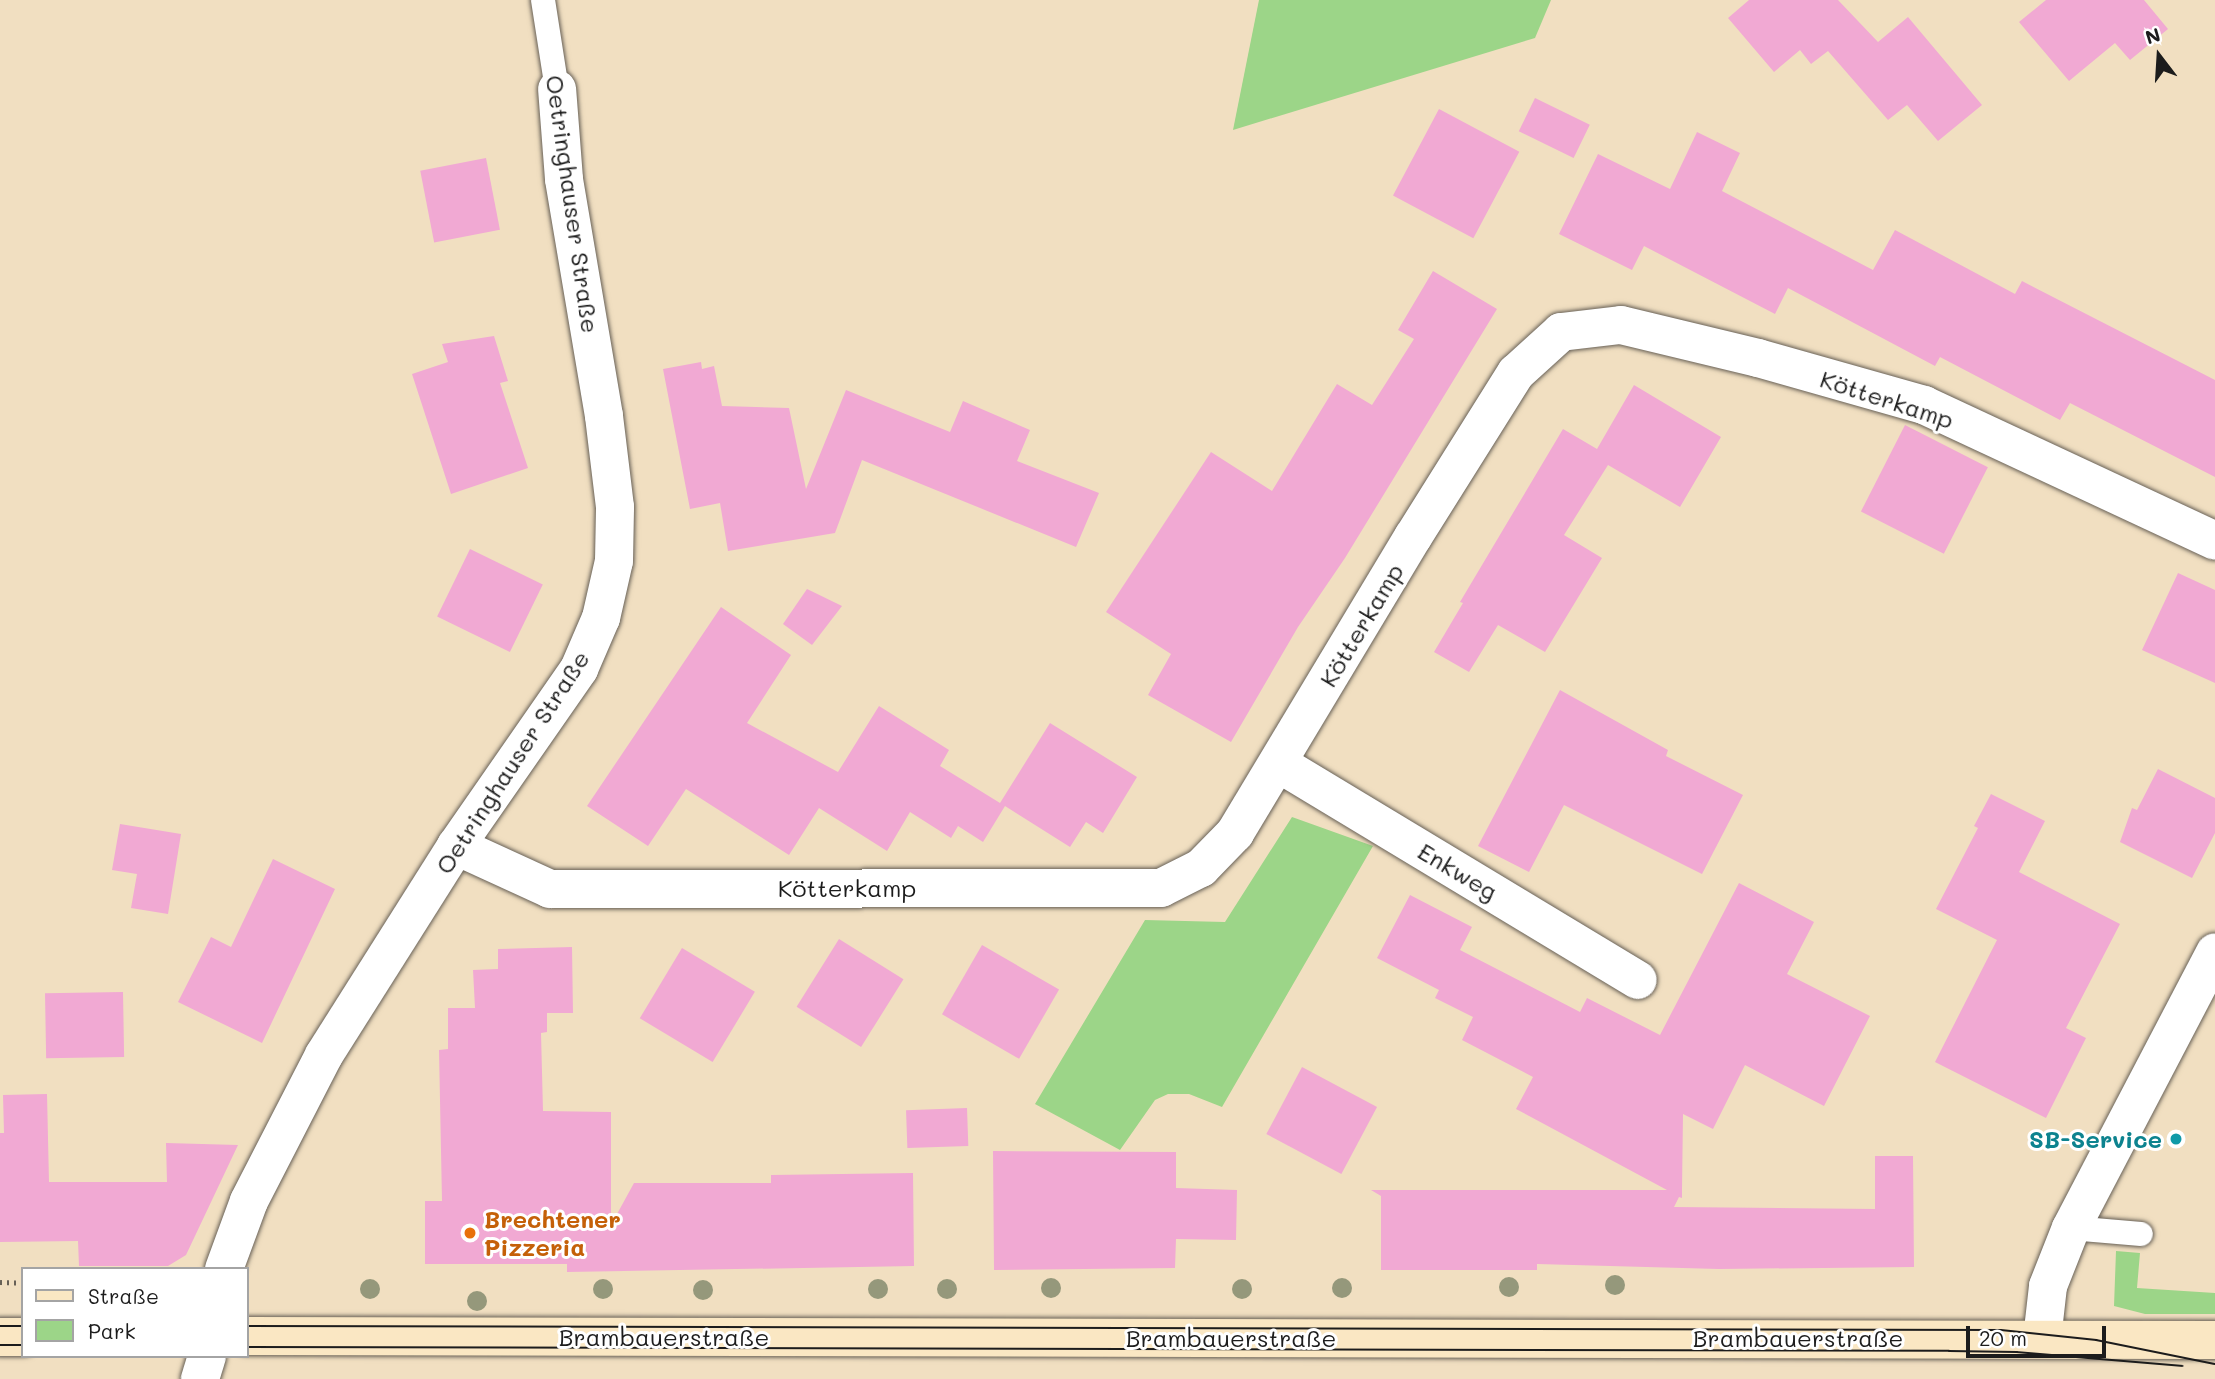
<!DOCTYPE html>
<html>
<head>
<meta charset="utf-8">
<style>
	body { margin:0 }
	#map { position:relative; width:2215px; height:1379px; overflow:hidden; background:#f1dfc1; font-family:Mali,sans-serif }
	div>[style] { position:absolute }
	.green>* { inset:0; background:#9cd588 }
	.building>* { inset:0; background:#f1a9d3; transform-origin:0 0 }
	.path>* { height:4.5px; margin-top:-2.25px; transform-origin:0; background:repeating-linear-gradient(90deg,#676056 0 2px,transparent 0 7px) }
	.roads { filter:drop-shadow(0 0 2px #676056) drop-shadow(0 0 2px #676056) }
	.lane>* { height:24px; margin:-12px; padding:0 12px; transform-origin:12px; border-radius:12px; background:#fff }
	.street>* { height:38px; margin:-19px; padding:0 19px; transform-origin:19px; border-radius:19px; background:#fff }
	.secondary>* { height:38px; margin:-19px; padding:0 19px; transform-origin:19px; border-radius:19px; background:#fae7c3 }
	.tram>* { height:2px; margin:-1px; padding:0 1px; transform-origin:1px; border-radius:1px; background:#1c1c1c }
	.trees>* { width:20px; height:20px; margin:-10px; border-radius:50%; background:#95987b }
	.dots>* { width:19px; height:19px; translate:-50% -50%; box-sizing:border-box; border:4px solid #fff; border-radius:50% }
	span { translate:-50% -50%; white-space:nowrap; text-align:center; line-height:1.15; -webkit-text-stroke:6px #fff; paint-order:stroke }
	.street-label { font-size:24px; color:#1c1c1c }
	.culture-label { font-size:24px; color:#0d838f; font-weight:700 }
	.right { translate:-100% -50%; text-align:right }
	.food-label { font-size:24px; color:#c56008; font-weight:700 }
	.left { translate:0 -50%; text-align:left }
	.legend { position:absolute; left:21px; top:1267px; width:228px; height:91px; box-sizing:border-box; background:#fff; border:2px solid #a4a4a4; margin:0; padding:9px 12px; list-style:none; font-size:21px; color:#1c1c1c }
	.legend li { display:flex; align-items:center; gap:14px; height:35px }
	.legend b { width:35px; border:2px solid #a4a4a4 }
	.north { position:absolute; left:2124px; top:21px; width:70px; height:70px; -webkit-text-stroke:5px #fff; paint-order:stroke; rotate:343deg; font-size:19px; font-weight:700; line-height:28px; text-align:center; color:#1c1c1c }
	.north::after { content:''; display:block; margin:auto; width:24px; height:32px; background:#1c1c1c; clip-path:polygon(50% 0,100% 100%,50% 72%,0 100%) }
	.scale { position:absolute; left:1966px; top:1326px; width:140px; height:32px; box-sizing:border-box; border:4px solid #1c1c1c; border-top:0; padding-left:9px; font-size:21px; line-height:24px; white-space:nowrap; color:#1c1c1c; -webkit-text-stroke:5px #fff; paint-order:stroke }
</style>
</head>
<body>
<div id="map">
	<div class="green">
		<i style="clip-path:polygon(1259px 0,1551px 0,1535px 38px,1233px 130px)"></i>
		<i style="clip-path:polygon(1292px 817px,1373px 846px,1222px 1107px,1189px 1094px,1168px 1094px,1155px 1100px,1120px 1150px,1035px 1104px,1145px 920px,1225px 922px)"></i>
		<i style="clip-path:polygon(2116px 1251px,2140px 1253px,2137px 1288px,2215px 1293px,2215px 1314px,2145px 1314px,2114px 1306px)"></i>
	</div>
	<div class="building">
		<i style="clip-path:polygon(1749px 0,1838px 0,1878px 42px,1908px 17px,1982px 105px,1938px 141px,1907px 105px,1888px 120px,1828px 51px,1811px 64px,1800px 50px,1774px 72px,1728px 18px)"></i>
		<i style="clip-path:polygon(2046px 0,2144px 0,2168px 29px,2130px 60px,2115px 43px,2069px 81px,2019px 22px)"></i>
		<i style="left:1535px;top:98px;width:61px;height:37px;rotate:26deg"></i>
		<i style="left:1439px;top:109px;width:91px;height:98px;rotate:28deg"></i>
		<i style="clip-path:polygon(1697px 132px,1740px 153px,1722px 191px,1873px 270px,1895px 230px,2015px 294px,2022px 281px,2215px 380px,2215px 477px,2070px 403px,2060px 420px,1940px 357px,1935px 366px,1788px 288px,1775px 314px,1644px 246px,1632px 270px,1559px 234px,1598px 154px,1670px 189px)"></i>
		<i style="left:486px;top:158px;width:73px;height:67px;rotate:79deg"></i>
		<i style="clip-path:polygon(1433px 271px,1497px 309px,1345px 558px,1298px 627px,1231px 742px,1148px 695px,1171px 654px,1106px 612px,1211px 452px,1272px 491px,1337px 384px,1372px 405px,1414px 339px,1398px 330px)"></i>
		<i style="clip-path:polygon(494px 336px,508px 381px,500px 383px,528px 468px,451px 494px,412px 374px,448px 362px,442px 344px)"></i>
		<i style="clip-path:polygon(701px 362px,702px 369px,714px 366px,722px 406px,789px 408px,806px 489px,846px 390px,950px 432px,963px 401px,1030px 430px,1017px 461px,1099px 493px,1076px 547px,862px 460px,835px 533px,728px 551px,720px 503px,690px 509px,663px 369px)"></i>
		<i style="clip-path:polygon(1634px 385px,1721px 437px,1680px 507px,1608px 465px,1564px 535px,1602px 558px,1545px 652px,1498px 625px,1469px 672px,1434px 652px,1463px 603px,1460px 602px,1563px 429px,1597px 449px)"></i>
		<i style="left:1905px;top:425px;width:93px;height:97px;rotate:27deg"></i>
		<i style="left:470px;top:549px;width:81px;height:75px;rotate:26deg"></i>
		<i style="clip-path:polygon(2178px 573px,2215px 590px,2215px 683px,2142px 650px)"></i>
		<i style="clip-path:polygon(807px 589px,842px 606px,812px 645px,783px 624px)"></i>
		<i style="clip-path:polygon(721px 607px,791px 655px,747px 723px,838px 772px,879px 706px,949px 750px,940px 766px,1000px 803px,1050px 723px,1137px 777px,1103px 833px,1086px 822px,1070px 847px,1005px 806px,983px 842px,958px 826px,951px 838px,910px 812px,887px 851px,819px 808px,789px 855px,686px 789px,648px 846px,587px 806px)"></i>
		<i style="clip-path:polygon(1560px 690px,1668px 750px,1666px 756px,1743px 795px,1702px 874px,1564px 805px,1529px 872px,1478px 846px)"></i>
		<i style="clip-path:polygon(2158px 769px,2215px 798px,2215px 833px,2192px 878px,2120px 842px,2132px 808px,2137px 810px)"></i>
		<i style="clip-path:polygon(1991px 794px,2045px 821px,2019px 872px,2120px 924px,2066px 1028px,2086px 1038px,2046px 1118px,1935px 1062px,1997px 940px,1936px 909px,1978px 828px,1974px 826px)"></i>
		<i style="clip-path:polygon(120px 824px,181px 834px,168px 914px,131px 908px,137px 874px,112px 870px)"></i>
		<i style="clip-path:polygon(273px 859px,335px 889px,262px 1043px,178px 1002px,211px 937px,231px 947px)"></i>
		<i style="clip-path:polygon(1739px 883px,1814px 922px,1787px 974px,1870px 1016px,1824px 1106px,1745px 1065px,1713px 1129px,1683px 1114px,1682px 1190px,1682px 1198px,1679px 1197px,1674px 1207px,1875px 1209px,1875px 1156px,1913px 1156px,1914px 1267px,1719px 1269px,1537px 1264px,1537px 1270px,1381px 1270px,1381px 1196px,1371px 1190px,1667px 1190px,1516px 1109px,1533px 1077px,1462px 1040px,1473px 1017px,1435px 998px,1439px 990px,1377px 958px,1410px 895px,1472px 927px,1460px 950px,1580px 1012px,1587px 998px,1660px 1035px)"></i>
		<i style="left:839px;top:939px;width:76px;height:80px;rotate:32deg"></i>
		<i style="left:982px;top:945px;width:89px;height:80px;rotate:30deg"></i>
		<i style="clip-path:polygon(572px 947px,573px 1013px,547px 1013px,547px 1032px,541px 1033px,543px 1111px,611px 1112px,611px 1225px,634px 1183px,771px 1183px,771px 1175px,913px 1173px,914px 1266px,567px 1272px,567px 1264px,425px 1264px,425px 1201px,442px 1201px,439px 1050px,448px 1049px,448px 1008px,475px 1008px,473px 970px,498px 969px,498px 949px)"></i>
		<i style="left:682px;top:948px;width:85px;height:82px;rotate:31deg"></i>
		<i style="left:123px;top:992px;width:65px;height:78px;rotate:89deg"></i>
		<i style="left:1302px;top:1067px;width:85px;height:76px;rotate:28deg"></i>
		<i style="clip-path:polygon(47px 1094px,49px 1182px,167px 1182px,166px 1143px,238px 1145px,186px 1255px,168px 1266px,79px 1266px,78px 1241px,0 1242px,0 1133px,4px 1133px,3px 1095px)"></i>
		<i style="left:967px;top:1108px;width:38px;height:61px;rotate:88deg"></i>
		<i style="clip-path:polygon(993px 1151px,1176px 1152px,1176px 1188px,1237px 1190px,1236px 1240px,1176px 1239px,1175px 1268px,994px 1270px)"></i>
	</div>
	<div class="path">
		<i style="left:0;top:1282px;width:23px;rotate:2deg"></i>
	</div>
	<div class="roads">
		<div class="lane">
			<i style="left:543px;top:0;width:90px;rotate:81.1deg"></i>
			<i style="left:2071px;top:1228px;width:70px;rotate:4.9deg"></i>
		</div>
		<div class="street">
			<i style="left:1278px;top:763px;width:420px;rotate:31.1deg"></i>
			<i style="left:456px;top:846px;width:103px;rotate:24.6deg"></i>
			<i style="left:550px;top:889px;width:611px;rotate:-0.09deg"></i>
			<i style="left:1161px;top:888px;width:45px;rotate:-26.6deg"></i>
			<i style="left:1201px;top:868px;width:49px;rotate:-45.8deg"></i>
			<i style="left:1235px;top:833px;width:345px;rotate:-59deg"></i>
			<i style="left:1413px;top:537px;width:194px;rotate:-57.9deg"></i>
			<i style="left:1516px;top:373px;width:61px;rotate:-42.3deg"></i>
			<i style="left:1561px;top:332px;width:60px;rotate:-6.7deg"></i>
			<i style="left:1621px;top:325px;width:141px;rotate:13.5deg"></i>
			<i style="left:1758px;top:358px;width:173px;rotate:15.8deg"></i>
			<i style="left:1924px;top:405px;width:321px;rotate:25deg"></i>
			<i style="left:224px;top:1269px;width:72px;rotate:-69.8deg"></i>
			<i style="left:249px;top:1201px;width:164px;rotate:-62.8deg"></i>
			<i style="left:324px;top:1055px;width:247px;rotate:-57.7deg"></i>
			<i style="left:456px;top:846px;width:216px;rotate:-55.2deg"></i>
			<i style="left:579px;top:669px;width:56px;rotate:-66.7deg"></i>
			<i style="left:601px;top:618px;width:58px;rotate:-77.2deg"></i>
			<i style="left:614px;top:561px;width:54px;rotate:-88.9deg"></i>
			<i style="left:615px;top:507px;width:92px;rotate:-96.9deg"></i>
			<i style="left:604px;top:416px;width:240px;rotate:-99.6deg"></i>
			<i style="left:564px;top:179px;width:90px;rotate:-94.4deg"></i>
			<i style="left:2042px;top:1339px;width:53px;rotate:-83.5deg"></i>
			<i style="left:2048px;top:1286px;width:62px;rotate:-68.4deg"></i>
			<i style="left:2071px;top:1228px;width:311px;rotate:-62.4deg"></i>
			<i style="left:200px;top:1379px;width:24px;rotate:-73deg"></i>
		</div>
		<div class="secondary">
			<i style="left:247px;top:1336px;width:1968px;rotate:0.12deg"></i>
			<i style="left:0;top:1337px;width:23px"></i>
		</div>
	</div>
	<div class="tram">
		<i style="left:0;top:1326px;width:23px"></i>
		<i style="left:247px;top:1326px;width:1754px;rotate:0.13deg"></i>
		<i style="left:2001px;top:1330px;width:96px;rotate:6deg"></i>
		<i style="left:2096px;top:1340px;width:121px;rotate:11.4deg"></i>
		<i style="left:0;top:1345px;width:23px"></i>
		<i style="left:247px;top:1347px;width:1702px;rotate:0.13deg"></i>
		<i style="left:1949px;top:1351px;width:68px;rotate:0.8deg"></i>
		<i style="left:2017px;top:1352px;width:166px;rotate:4.8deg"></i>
	</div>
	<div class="trees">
		<i style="left:1615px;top:1285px"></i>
		<i style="left:1509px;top:1287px"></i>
		<i style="left:1051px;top:1288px"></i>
		<i style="left:1342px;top:1288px"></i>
		<i style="left:370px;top:1289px"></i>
		<i style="left:603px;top:1289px"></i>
		<i style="left:878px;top:1289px"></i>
		<i style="left:947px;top:1289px"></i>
		<i style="left:1242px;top:1289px"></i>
		<i style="left:703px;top:1290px"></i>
		<i style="left:477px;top:1301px"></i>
	</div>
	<div class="dots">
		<i style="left:2176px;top:1139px;background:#0f9aa8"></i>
		<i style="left:470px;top:1233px;background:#e8710a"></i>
	</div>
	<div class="street-label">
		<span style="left:573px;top:204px;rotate:82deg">Oetringhauser Straße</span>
		<span style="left:1887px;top:399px;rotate:18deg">Kötterkamp</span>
		<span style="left:1361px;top:625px;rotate:-59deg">Kötterkamp</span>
		<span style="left:512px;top:762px;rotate:-57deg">Oetringhauser Straße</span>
		<span style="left:1458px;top:871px;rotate:31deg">Enkweg</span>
		<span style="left:847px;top:888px">Kötterkamp</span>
		<span style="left:664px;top:1337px">Brambauerstraße</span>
		<span style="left:1231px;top:1338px">Brambauerstraße</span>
		<span style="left:1798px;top:1338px">Brambauerstraße</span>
	</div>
	<div class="culture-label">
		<span class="right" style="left:2162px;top:1139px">SB-Service</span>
	</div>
	<div class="food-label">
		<span class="left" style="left:484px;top:1233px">Brechtener<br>Pizzeria</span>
	</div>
	<ul class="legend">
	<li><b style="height:9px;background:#fae7c3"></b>Straße</li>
	<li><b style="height:19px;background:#9cd588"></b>Park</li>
	</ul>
	<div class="north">N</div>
	<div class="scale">20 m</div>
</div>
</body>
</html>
